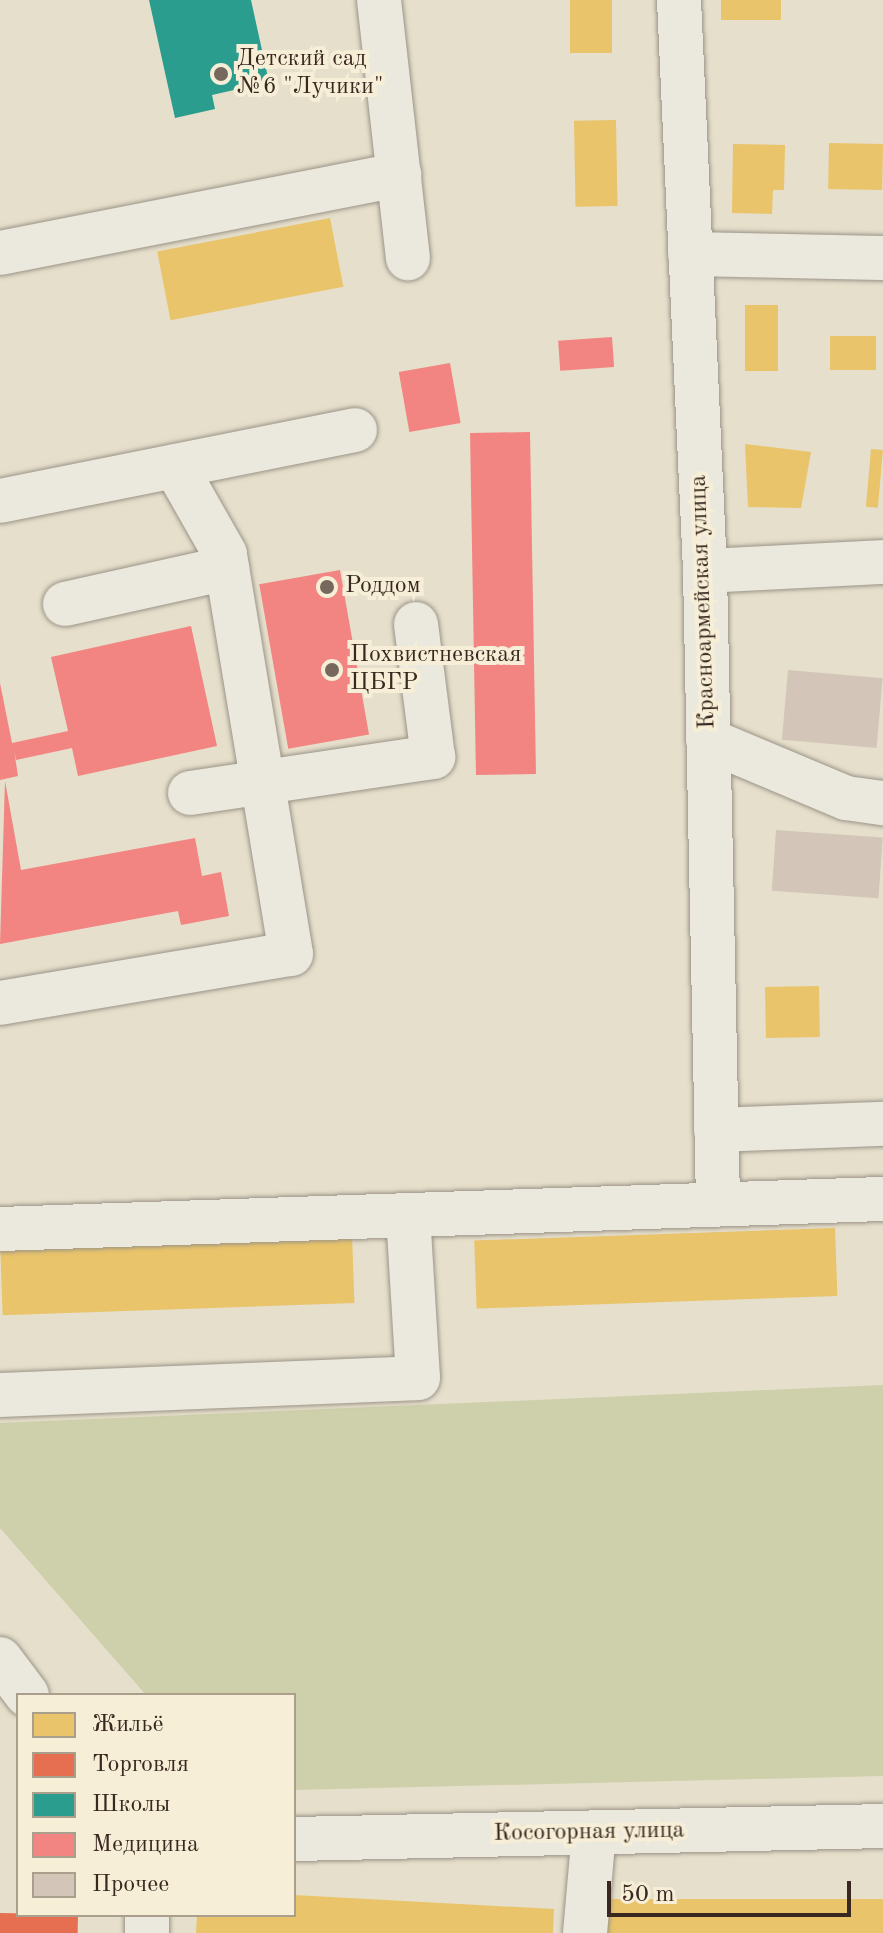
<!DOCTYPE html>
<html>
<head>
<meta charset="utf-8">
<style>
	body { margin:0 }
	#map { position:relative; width:883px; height:1933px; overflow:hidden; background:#e6dfcb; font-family:"Old Standard TT",serif }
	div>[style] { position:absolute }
	.green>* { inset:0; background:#ced0ac }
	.homes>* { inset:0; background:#e9c46a; transform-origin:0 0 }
	.shops>* { inset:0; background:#e76f51; transform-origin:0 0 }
	.schools>* { inset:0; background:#2a9d8f }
	.health>* { inset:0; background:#f28482; transform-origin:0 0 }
	.building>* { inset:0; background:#d3c6b9; transform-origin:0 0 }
	.roads { filter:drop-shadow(0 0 2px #9b9488) drop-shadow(0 0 2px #9b9488) }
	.minor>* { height:44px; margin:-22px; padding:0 22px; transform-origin:22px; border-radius:22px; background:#ebe8dd }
	.dots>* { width:22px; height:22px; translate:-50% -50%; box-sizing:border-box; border:4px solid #f6eed6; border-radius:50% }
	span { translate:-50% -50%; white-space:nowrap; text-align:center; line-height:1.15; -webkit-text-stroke:8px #f6eed6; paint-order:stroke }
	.poi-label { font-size:24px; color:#392820 }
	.left { translate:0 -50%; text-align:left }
	.street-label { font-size:24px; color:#392820 }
	.legend { position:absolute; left:16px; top:1693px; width:280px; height:224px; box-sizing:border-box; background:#f6eed6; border:2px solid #aa9f8d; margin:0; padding:10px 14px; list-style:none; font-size:24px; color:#392820 }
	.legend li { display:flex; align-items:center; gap:16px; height:40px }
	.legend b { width:40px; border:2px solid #aa9f8d }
	.scale { position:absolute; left:607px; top:1881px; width:244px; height:36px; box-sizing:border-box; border:4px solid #392820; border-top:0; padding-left:10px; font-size:24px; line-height:28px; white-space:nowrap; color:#392820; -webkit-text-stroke:6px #f6eed6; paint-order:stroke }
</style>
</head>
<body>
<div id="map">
	<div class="green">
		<i style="clip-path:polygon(883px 1385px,883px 1776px,294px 1790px,294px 1695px,146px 1695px,0 1528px,0 1423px)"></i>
	</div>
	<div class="homes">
		<i style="left:570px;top:0;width:42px;height:53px"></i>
		<i style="left:721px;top:0;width:60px;height:20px"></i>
		<i style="left:616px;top:120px;width:86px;height:42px;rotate:89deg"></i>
		<i style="left:829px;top:143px;width:54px;height:46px;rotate:1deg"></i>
		<i style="clip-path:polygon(733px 144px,785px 145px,784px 190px,773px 190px,772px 214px,732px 213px)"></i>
		<i style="left:330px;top:218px;width:70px;height:176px;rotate:79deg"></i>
		<i style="left:745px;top:305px;width:33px;height:66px"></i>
		<i style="left:830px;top:336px;width:46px;height:34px"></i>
		<i style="clip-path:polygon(745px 444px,811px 452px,801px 508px,748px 507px)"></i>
		<i style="left:871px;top:449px;width:12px;height:58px;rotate:5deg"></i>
		<i style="left:819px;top:986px;width:51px;height:54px;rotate:89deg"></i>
		<i style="left:835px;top:1228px;width:68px;height:361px;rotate:88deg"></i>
		<i style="left:352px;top:1234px;width:69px;height:352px;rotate:88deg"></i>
		<i style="clip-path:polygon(294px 1895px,554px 1909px,553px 1933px,196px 1933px,197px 1915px,294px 1915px)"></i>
		<i style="left:883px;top:1899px;width:34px;height:284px;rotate:90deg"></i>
	</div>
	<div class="shops">
		<i style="left:0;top:1913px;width:78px;height:20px;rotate:1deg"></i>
	</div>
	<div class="schools">
		<i style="clip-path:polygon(149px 0,251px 0,269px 82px,212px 95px,215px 109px,175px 118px)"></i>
	</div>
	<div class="health">
		<i style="left:612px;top:337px;width:30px;height:54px;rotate:86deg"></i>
		<i style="left:450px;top:363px;width:61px;height:52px;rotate:80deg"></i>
		<i style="left:530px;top:432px;width:342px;height:60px;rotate:89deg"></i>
		<i style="left:340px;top:570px;width:167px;height:82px;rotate:80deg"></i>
		<i style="clip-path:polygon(191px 626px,217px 746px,78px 776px,72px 748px,16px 760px,14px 750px,18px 776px,0 780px,0 683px,12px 743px,68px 731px,51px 657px)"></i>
		<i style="clip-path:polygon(5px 781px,21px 870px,195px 838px,202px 876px,221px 872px,229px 916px,181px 925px,178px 911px,0 944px)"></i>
	</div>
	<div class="building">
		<i style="left:788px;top:670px;width:95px;height:70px;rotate:5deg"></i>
		<i style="left:776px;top:830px;width:107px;height:61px;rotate:4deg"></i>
	</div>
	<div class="roads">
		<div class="minor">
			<i style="left:379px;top:0;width:260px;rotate:83.6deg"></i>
			<i style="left:679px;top:0;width:572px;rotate:87.39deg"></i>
			<i style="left:705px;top:571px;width:633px;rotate:88.82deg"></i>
			<i style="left:0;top:253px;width:407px;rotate:-11.1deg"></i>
			<i style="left:690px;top:254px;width:193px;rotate:1.2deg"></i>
			<i style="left:0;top:501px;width:362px;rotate:-11.3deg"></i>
			<i style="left:705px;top:571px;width:178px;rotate:-2.9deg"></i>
			<i style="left:65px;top:604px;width:166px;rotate:-12.5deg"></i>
			<i style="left:708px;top:740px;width:150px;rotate:22.8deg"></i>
			<i style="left:846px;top:798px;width:37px;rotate:8deg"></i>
			<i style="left:190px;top:793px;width:246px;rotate:-8.4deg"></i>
			<i style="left:433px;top:757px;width:134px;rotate:-97.3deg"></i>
			<i style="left:0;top:1003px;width:295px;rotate:-9.6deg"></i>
			<i style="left:291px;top:954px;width:405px;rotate:-99.4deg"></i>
			<i style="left:225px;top:554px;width:101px;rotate:-119.6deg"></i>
			<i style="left:716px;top:1130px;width:167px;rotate:-2.1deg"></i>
			<i style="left:0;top:1229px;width:884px;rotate:-1.95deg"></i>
			<i style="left:0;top:1395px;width:418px;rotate:-2.3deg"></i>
			<i style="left:418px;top:1378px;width:163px;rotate:-93.5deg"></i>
			<i style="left:0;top:1659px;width:45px;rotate:53.1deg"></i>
			<i style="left:294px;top:1839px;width:589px;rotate:-1.26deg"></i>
			<i style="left:147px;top:1915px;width:18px;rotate:90deg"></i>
			<i style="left:585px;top:1933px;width:101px;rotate:-84.9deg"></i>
		</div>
	</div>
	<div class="dots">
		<i style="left:221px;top:74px;background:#76685c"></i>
		<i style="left:327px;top:587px;background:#76685c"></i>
		<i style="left:332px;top:670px;background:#76685c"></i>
	</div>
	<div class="poi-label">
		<span class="left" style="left:237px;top:74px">Детский сад<br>№6 "Лучики"</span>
		<span class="left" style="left:345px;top:587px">Роддом</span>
		<span class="left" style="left:350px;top:670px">Похвистневская<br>ЦБГР</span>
	</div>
	<div class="street-label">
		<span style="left:704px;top:602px;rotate:-92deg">Красноармейская улица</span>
		<span style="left:589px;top:1833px;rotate:-1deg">Косогорная улица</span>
	</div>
	<ul class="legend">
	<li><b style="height:22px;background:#e9c46a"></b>Жильё</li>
	<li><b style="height:22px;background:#e76f51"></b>Торговля</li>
	<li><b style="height:22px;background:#2a9d8f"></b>Школы</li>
	<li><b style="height:22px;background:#f28482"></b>Медицина</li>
	<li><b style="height:22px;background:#d3c6b9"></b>Прочее</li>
	</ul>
	<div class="scale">50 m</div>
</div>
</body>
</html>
